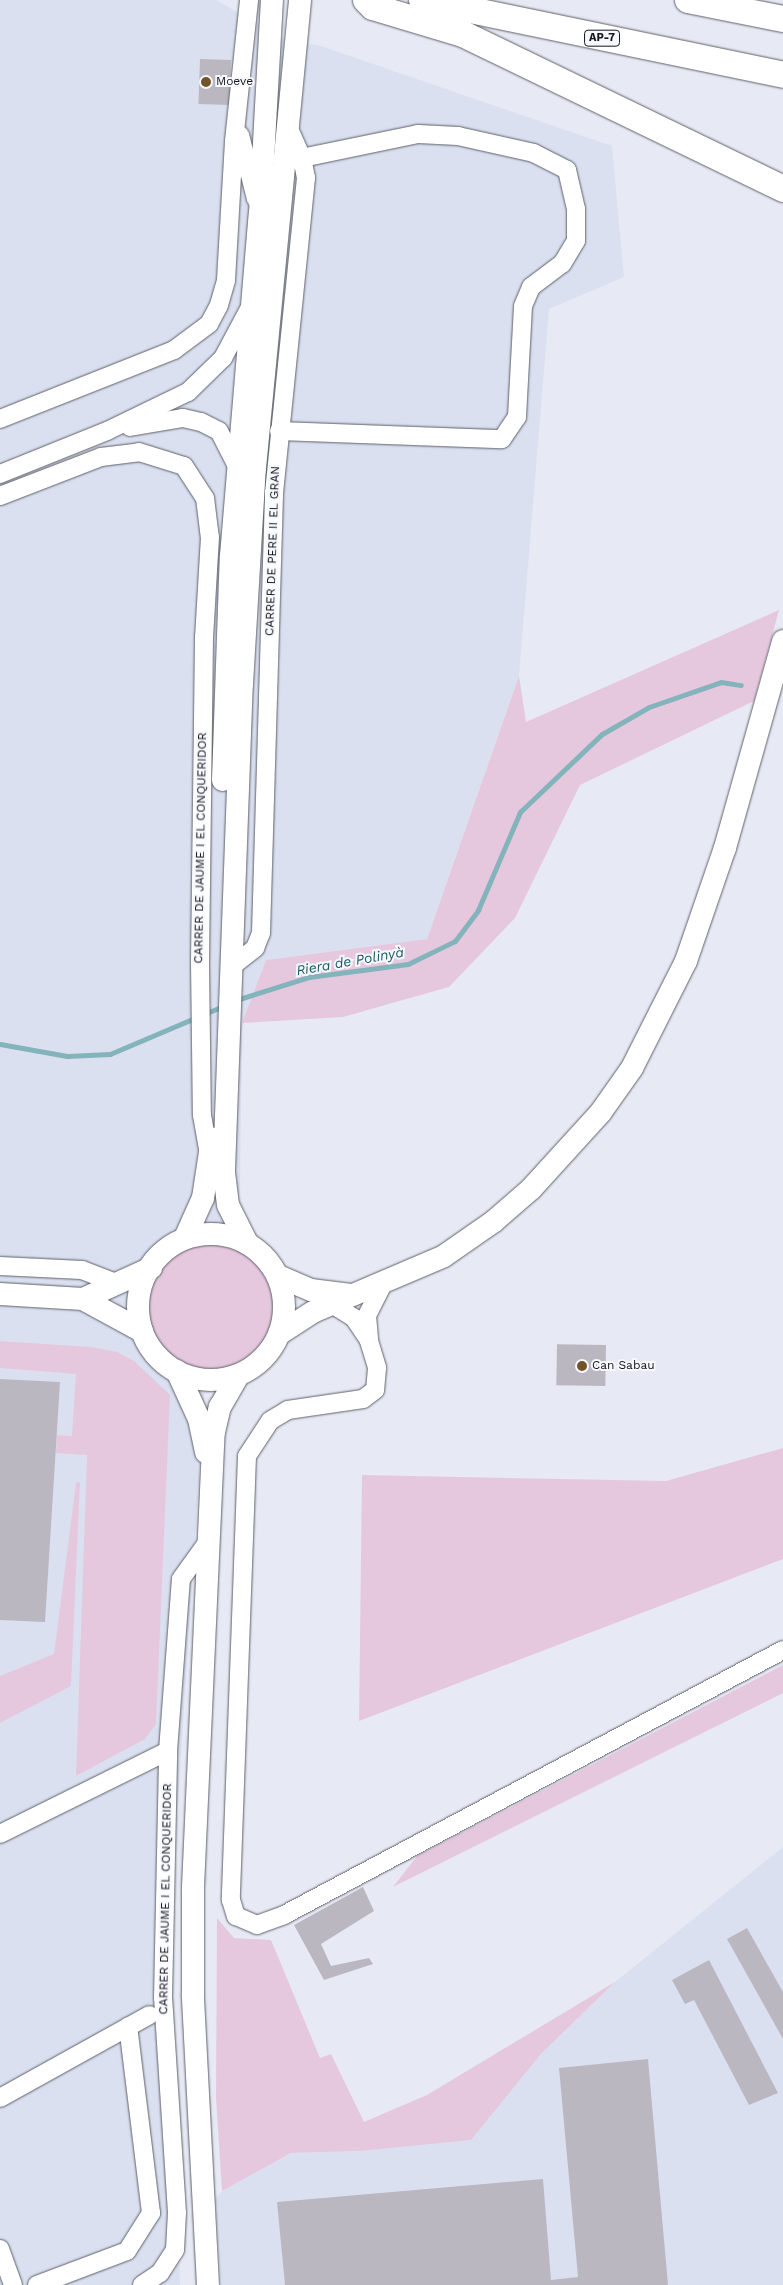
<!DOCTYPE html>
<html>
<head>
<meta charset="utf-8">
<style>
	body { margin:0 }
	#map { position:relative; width:783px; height:2285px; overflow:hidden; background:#e7eaf4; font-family:"Work Sans",sans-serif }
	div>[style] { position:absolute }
	.built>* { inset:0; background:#dbe0f1 }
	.green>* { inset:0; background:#e6c8de }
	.round { border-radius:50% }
	.stream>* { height:5px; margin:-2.5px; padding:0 2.5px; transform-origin:2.5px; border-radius:2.5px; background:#83b4bb }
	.building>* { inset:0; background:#bbb7c1; transform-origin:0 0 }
	.roads { filter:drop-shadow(0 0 1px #5d6069) drop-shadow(0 0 1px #5d6069) }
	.minor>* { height:18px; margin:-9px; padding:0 9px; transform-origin:9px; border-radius:9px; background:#fff }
	.major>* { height:22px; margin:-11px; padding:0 11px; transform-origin:11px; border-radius:11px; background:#fff }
	.major>.ring { margin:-11px; padding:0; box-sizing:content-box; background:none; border:22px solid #fff; border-radius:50% }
	.highway>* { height:26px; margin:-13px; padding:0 13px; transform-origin:13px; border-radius:13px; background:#fff }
	.dots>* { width:14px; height:14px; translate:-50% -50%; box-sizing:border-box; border:2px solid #f6f8fe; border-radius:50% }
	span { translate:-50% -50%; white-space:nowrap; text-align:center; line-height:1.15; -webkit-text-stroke:4px #f6f8fe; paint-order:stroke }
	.shield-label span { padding:1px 4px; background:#f6f8fe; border:1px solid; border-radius:4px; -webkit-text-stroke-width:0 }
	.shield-label { font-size:11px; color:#151619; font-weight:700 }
	.poi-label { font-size:12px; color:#151619 }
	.left { translate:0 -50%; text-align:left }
	.street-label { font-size:12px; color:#151619 }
	.water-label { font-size:14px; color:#175b63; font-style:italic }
</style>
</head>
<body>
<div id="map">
	<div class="built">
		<i style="clip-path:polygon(0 0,216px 0,284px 39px,321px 46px,612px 146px,624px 277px,549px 309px,519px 676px,427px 939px,266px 960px,242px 1023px,240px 1189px,206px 1368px,171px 1908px,180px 2285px,0 2285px)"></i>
		<i style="clip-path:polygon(783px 1847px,783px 2285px,221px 2285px,215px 2199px,222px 2191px,291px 2153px,360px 2151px,540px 2055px,615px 1982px)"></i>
	</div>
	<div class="green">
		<i style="clip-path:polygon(779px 610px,754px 701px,580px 785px,515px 918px,449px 987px,343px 1017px,242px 1023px,266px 960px,427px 939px,519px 676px,526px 722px)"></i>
		<i class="round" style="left:138px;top:1234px;width:146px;height:146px"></i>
		<i style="clip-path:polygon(0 1341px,91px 1347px,117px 1352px,134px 1361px,170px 1395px,156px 1724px,145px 1739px,76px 1776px,87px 1455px,56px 1453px,57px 1435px,72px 1436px,76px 1374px,0 1368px)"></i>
		<i style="clip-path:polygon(783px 1448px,783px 1559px,359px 1721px,362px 1475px,666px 1481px)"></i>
		<i style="clip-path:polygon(80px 1482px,71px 1686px,0 1723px,0 1676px,54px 1654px,76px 1483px)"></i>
		<i style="clip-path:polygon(783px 1665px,783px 1693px,393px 1887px,417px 1856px)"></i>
		<i style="clip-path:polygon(217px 1918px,234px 1938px,271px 1940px,320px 2058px,331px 2054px,364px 2122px,427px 2095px,615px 1982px,540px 2055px,471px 2140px,360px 2151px,291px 2153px,222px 2191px,216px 2098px)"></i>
	</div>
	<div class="stream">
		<i style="left:236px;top:1000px;width:77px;rotate:-17.5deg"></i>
		<i style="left:309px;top:977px;width:100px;rotate:-7.5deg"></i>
		<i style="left:408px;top:964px;width:52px;rotate:-26.1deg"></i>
		<i style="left:455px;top:941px;width:39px;rotate:-53deg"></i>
		<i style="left:478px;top:910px;width:107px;rotate:-66.8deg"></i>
		<i style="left:520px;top:812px;width:113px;rotate:-43.6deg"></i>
		<i style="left:602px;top:734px;width:54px;rotate:-29.9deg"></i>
		<i style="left:649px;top:707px;width:76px;rotate:-19.1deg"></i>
		<i style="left:721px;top:682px;width:20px;rotate:9deg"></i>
		<i style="left:0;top:1044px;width:68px;rotate:10.2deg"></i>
		<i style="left:67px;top:1056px;width:43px;rotate:-2.7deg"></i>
		<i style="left:110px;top:1054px;width:123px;rotate:-23deg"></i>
	</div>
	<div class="building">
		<i style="left:200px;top:59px;width:31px;height:45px;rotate:2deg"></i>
		<i style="left:606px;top:1345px;width:41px;height:49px;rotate:91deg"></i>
		<i style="clip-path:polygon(0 1379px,60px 1382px,45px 1622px,0 1620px)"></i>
		<i style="clip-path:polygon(363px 1887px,374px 1911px,321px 1944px,331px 1966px,369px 1958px,373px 1964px,324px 1980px,294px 1925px)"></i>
		<i style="clip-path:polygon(747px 1928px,783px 1992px,783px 2039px,727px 1939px)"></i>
		<i style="clip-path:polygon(709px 1960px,778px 2093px,749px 2105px,694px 2000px,685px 2004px,672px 1980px)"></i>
		<i style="clip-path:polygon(648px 2059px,668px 2285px,285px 2285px,277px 2202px,543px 2179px,551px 2280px,578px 2277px,559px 2068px)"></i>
	</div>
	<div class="roads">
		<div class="minor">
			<i style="left:240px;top:135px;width:66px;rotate:76deg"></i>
			<i style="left:0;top:419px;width:187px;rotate:-21.6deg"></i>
			<i style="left:174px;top:350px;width:44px;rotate:-36.6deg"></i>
			<i style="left:209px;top:324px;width:21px;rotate:-62deg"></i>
			<i style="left:219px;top:305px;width:26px;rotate:-74deg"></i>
			<i style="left:226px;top:280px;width:139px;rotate:-86.7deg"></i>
			<i style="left:234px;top:141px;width:142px;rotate:-83.9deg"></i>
			<i style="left:130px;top:427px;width:54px;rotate:-9.6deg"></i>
			<i style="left:183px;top:418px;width:18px;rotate:13deg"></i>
			<i style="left:201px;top:422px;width:20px;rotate:27deg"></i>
			<i style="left:219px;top:431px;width:42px;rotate:62.8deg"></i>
			<i style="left:279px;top:431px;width:223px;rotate:2.1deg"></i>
			<i style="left:502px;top:439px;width:27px;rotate:-56deg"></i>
			<i style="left:517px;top:417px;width:111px;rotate:-86.9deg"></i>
			<i style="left:523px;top:306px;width:21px;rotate:-67deg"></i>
			<i style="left:531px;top:287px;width:39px;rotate:-37deg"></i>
			<i style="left:562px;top:264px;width:27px;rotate:-59deg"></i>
			<i style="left:576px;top:241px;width:32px;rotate:-90deg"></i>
			<i style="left:576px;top:209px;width:40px;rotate:-103deg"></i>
			<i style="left:567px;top:170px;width:37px;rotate:-153deg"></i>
			<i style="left:534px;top:153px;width:78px;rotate:-167.4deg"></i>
			<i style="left:458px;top:136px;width:40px;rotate:-177.1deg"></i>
			<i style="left:418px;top:134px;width:118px;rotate:168.3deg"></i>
			<i style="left:0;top:474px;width:115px;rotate:-21.9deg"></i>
			<i style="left:107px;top:431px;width:90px;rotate:-25.7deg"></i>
			<i style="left:188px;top:392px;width:49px;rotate:-44.2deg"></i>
			<i style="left:223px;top:358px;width:55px;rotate:-62deg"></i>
			<i style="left:0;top:496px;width:108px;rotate:-21.1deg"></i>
			<i style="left:101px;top:457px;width:38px;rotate:-7deg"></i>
			<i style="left:139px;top:452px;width:47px;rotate:17.3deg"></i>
			<i style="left:184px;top:466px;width:38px;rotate:57deg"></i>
			<i style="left:205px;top:498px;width:39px;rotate:83deg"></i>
			<i style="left:210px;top:537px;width:100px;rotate:93.4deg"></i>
			<i style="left:204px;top:637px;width:325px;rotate:90.7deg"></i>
			<i style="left:200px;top:962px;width:153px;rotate:89.3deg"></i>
			<i style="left:202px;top:1115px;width:40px;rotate:80deg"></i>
			<i style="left:231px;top:967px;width:31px;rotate:-38deg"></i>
			<i style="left:255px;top:948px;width:16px;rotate:-68deg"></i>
			<i style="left:261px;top:933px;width:440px;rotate:-88.3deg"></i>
			<i style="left:274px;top:493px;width:317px;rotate:-84.2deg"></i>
			<i style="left:306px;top:178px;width:20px;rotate:-101deg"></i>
			<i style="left:302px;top:158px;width:34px;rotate:-114deg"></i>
			<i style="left:0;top:1266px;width:82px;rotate:2.8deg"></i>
			<i style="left:82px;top:1270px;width:36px;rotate:21deg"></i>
			<i style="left:383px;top:1284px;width:36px;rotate:117deg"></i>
			<i style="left:367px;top:1316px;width:25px;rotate:85deg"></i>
			<i style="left:369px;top:1341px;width:28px;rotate:73deg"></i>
			<i style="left:377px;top:1368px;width:22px;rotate:95deg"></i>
			<i style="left:375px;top:1390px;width:15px;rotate:143deg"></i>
			<i style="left:363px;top:1399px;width:76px;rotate:171.7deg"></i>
			<i style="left:288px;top:1410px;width:21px;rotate:149deg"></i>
			<i style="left:270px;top:1421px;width:42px;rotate:123.3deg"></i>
			<i style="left:247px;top:1456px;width:444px;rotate:92.1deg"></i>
			<i style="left:231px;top:1900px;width:17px;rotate:73deg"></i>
			<i style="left:236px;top:1916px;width:23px;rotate:23deg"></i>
			<i style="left:257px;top:1925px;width:29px;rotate:-20deg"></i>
			<i style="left:284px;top:1915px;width:565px;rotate:-27.97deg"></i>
			<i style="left:332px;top:1304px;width:26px;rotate:32deg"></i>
			<i style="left:354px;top:1318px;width:25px;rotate:56deg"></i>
			<i style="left:0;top:1834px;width:187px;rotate:-26.3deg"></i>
			<i style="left:0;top:2098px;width:171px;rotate:-29deg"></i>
			<i style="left:0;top:2249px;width:38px;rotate:70deg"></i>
			<i style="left:37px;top:2285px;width:96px;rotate:-20.7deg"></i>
			<i style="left:127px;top:2251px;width:45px;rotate:-57.7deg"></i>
			<i style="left:151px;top:2213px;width:188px;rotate:-97deg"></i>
			<i style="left:142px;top:2285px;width:22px;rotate:-34deg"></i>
			<i style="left:160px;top:2273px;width:27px;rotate:-57deg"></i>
			<i style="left:175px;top:2250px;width:37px;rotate:-87deg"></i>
			<i style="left:177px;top:2213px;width:215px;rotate:-93.7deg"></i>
			<i style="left:163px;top:1998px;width:247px;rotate:-88.8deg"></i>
			<i style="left:168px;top:1751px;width:172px;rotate:-85.7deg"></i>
			<i style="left:181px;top:1579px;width:44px;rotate:-54.2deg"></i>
		</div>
		<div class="major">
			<i style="left:223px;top:780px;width:224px;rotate:-88deg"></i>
			<i style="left:231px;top:556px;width:343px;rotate:-85.2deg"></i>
			<i style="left:260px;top:214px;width:214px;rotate:-86.8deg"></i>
			<i class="ring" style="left:138px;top:1234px;width:124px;height:124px"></i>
			<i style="left:185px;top:1238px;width:44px;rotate:-65.8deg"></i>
			<i style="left:203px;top:1198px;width:60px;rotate:-81.3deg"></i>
			<i style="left:247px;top:1243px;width:42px;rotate:-116.6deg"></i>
			<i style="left:228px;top:1205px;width:35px;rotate:-97deg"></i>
			<i style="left:224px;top:1170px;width:486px;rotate:-87.9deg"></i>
			<i style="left:242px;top:684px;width:216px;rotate:-86.6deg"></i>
			<i style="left:255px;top:468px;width:470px;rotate:-84.5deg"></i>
			<i style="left:278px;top:1276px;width:36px;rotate:23deg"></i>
			<i style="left:311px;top:1290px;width:40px;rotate:7.1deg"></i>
			<i style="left:0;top:1294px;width:83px;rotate:3.4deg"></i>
			<i style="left:83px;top:1299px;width:67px;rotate:28.5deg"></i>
			<i style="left:83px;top:1299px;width:75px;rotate:-24.5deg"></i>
			<i style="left:279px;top:1334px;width:40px;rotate:-32.9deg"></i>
			<i style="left:313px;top:1312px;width:142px;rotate:-23.1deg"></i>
			<i style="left:444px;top:1256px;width:60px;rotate:-34.8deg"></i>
			<i style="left:493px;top:1222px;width:50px;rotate:-41deg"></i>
			<i style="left:531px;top:1189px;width:104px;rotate:-47.7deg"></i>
			<i style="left:601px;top:1112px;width:54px;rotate:-54.8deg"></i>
			<i style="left:632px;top:1068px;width:120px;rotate:-63.2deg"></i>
			<i style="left:686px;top:961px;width:120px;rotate:-71deg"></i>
			<i style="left:725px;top:848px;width:215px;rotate:-74.3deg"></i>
			<i style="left:177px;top:1371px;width:53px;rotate:65.4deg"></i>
			<i style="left:199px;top:1419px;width:34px;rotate:78deg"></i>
			<i style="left:208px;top:2285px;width:291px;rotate:-93deg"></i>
			<i style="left:193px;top:1994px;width:107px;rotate:-90deg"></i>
			<i style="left:193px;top:1887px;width:455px;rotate:-87.4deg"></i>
			<i style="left:214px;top:1432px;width:26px;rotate:-77deg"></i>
			<i style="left:220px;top:1407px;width:34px;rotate:-60deg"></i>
		</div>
		<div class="highway">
			<i style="left:366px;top:0;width:10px;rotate:45deg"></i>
			<i style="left:373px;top:7px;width:94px;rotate:16.7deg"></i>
			<i style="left:463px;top:34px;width:356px;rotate:25.8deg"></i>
			<i style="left:422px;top:0;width:369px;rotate:11.7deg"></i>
			<i style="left:688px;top:0;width:97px;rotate:11.3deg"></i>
		</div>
	</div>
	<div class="dots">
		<i style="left:206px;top:82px;background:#735329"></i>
		<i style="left:582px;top:1366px;background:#735329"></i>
	</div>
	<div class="shield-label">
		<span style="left:602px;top:38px">AP-7</span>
	</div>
	<div class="poi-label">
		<span class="left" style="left:216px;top:82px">Moeve</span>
		<span class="left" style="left:592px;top:1366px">Can Sabau</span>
	</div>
	<div class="street-label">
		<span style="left:273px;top:551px;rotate:-88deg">CARRER DE PERE II EL GRAN</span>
		<span style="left:201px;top:848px;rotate:-89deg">CARRER DE JAUME I EL CONQUERIDOR</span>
		<span style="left:166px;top:1899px;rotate:-89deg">CARRER DE JAUME I EL CONQUERIDOR</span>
	</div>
	<div class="water-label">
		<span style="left:350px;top:961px;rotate:-10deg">Riera de Polinyà</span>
	</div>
</div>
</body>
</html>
